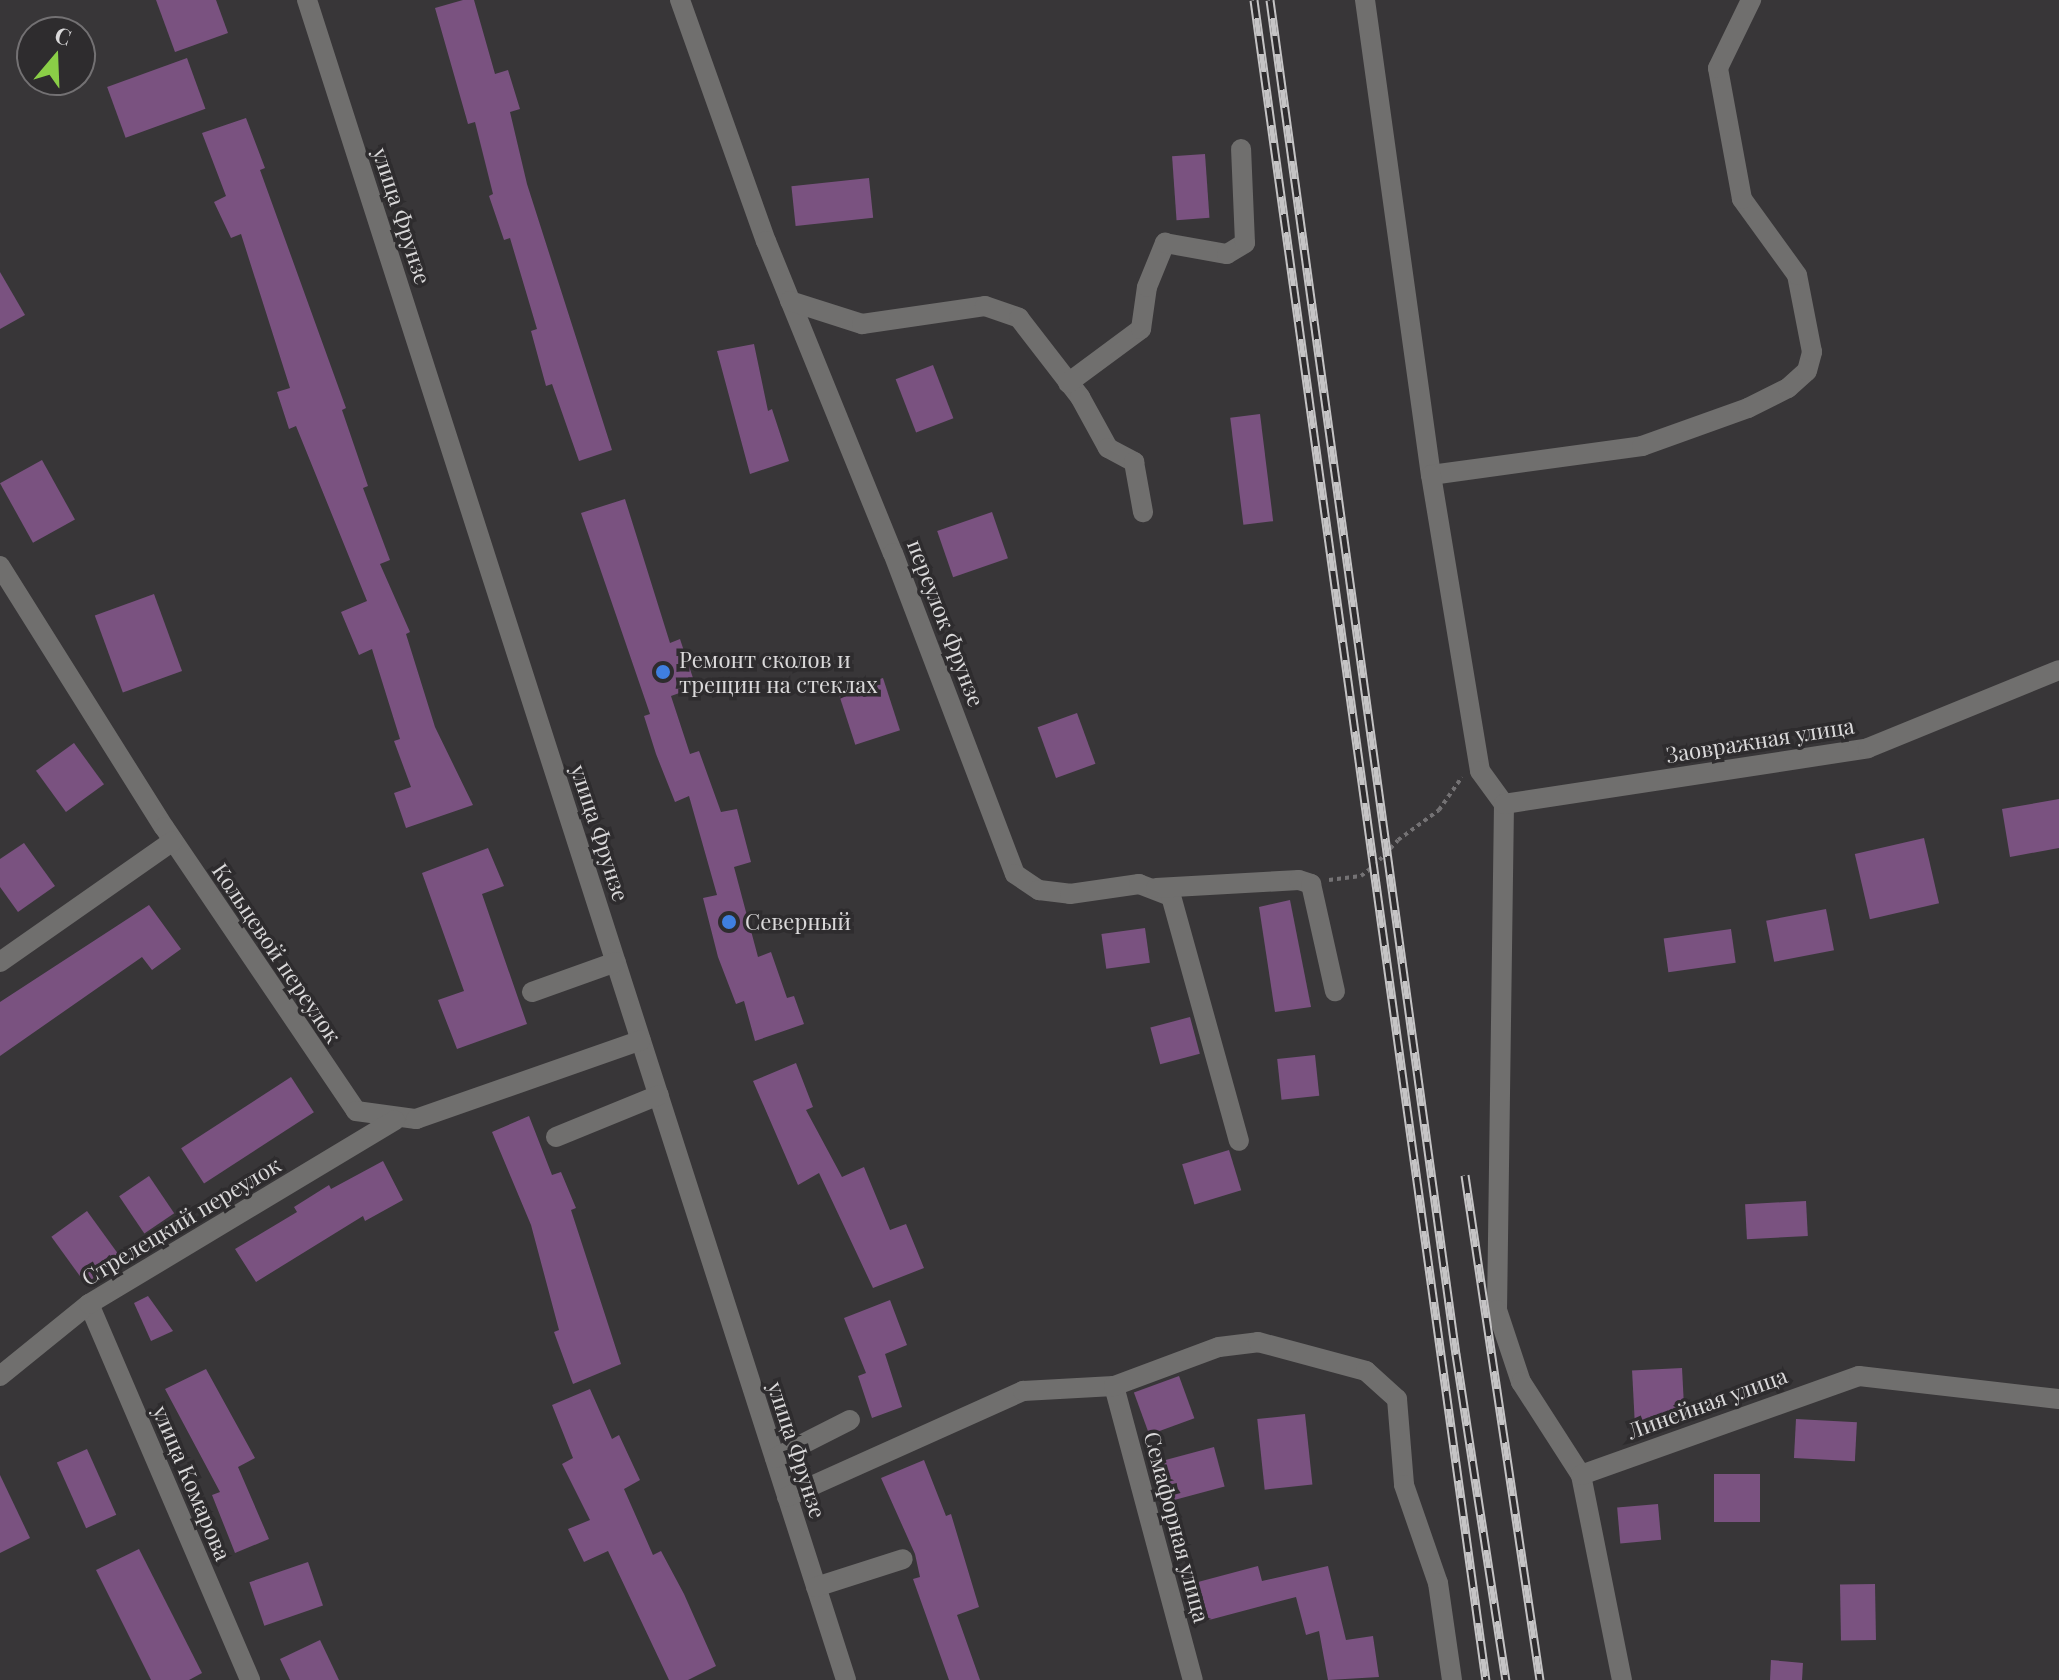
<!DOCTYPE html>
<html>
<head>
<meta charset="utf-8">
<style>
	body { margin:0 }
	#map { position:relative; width:2059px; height:1680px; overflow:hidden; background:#383638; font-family:"Playfair Display",serif }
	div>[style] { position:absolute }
	.building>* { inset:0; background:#7a5280; transform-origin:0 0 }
	.path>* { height:4px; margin-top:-2px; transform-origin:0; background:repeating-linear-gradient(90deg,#747274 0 4px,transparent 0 8px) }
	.minor>* { height:20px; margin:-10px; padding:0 10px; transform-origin:10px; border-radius:10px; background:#706f6e }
	.rail>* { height:9px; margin-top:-4.5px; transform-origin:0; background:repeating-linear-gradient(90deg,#2e2c2e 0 18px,#c5c4c5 0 36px); box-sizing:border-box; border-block:2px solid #c5c4c5 }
	.dots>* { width:22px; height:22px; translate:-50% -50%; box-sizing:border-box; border:4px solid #2e2c2e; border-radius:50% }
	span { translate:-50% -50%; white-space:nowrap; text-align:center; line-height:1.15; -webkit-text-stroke:7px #2e2c2e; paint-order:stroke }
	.street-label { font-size:22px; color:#dad9da }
	.poi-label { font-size:22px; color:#dad9da }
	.left { translate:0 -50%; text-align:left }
	.north { position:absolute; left:16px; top:16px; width:80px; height:80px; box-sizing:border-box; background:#2e2c2e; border:2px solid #737173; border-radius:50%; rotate:19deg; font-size:22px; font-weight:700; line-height:32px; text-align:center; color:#dad9da }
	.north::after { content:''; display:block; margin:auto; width:28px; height:36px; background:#8ace47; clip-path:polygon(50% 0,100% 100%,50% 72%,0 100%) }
</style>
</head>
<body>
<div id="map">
	<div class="building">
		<i style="clip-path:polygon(156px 0,216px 0,228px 33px,175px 52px)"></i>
		<i style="clip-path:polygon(463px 0,474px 0,495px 74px,508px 70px,520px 109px,510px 112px,527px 184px,612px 450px,579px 461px,552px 384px,546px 386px,531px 331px,537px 329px,510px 238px,504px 240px,489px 196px,493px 194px,475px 122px,468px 124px,435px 8px)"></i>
		<i style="left:187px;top:58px;width:54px;height:85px;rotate:70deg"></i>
		<i style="clip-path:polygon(246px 118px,265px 168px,260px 170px,346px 408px,342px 410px,368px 486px,363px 488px,390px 560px,380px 564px,410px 632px,406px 634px,435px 727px,473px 805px,406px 828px,394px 793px,411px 787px,394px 741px,400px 739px,372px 649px,359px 655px,341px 612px,367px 601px,296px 426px,289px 429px,277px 392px,290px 388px,241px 234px,231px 238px,214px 202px,226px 196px,202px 133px)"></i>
		<i style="left:1205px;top:154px;width:64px;height:33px;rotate:86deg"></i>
		<i style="left:869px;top:178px;width:40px;height:78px;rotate:84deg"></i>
		<i style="clip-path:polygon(0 272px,25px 315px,0 329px)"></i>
		<i style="clip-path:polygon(754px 344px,768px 411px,772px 409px,789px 461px,750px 474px,717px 351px)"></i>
		<i style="left:933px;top:365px;width:57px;height:40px;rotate:69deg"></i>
		<i style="left:1260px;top:414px;width:108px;height:30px;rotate:83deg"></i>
		<i style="left:42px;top:460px;width:68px;height:48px;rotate:61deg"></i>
		<i style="clip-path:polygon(625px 499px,670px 643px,680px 639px,696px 687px,671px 696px,690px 754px,699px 751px,721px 812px,737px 809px,751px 862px,734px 867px,758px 957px,771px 952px,787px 998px,794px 996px,804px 1024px,755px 1041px,744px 1001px,736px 1004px,718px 957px,703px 898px,717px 895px,689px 796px,675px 802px,656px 754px,644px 716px,650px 714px,581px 513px)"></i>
		<i style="left:992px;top:512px;width:49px;height:58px;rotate:71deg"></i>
		<i style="left:154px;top:594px;width:82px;height:63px;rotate:70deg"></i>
		<i style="left:883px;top:678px;width:55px;height:47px;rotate:72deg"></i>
		<i style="left:1077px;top:713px;width:54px;height:42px;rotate:70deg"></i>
		<i style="left:74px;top:743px;width:51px;height:47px;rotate:54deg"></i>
		<i style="clip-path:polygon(2059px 799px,2059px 848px,2010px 857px,2002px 809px)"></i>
		<i style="left:1924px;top:838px;width:67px;height:71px;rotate:77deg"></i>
		<i style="clip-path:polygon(24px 843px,55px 886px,18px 912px,0 887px,0 859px)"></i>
		<i style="clip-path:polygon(488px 848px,504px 886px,482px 894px,527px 1024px,457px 1049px,438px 1000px,464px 991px,422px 873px)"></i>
		<i style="clip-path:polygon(1290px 900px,1311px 1007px,1275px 1012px,1259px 907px)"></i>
		<i style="clip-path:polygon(149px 905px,181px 949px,152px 970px,142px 957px,0 1056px,0 1002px)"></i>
		<i style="left:1826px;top:909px;width:42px;height:61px;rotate:79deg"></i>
		<i style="left:1145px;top:928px;width:35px;height:44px;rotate:82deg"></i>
		<i style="left:1731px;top:929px;width:34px;height:68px;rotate:82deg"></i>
		<i style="left:1190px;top:1017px;width:38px;height:41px;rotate:75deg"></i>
		<i style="left:1315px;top:1055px;width:41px;height:38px;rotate:84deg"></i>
		<i style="clip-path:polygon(796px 1063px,813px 1107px,806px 1110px,842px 1177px,864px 1167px,890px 1230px,906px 1224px,924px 1268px,873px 1288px,819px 1173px,798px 1185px,753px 1081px)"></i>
		<i style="left:291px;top:1077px;width:42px;height:131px;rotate:57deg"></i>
		<i style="clip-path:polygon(529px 1116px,552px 1175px,561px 1172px,576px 1208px,571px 1210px,621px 1364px,573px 1384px,554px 1332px,559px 1330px,531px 1225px,492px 1132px)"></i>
		<i style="left:1229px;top:1150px;width:42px;height:49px;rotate:73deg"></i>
		<i style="clip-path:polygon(383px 1161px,403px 1200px,365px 1221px,363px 1216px,256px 1282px,235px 1249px,297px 1212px,294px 1207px,329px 1185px,331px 1189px)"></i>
		<i style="left:149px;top:1176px;width:45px;height:36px;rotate:56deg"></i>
		<i style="left:1806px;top:1201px;width:35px;height:61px;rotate:87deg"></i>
		<i style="left:87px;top:1211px;width:58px;height:44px;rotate:54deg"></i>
		<i style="clip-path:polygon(148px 1296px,173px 1331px,151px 1341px,134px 1303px)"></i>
		<i style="clip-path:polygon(890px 1300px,907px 1345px,885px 1354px,902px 1407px,872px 1418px,858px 1376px,866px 1373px,844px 1318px)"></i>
		<i style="left:1682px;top:1368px;width:52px;height:50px;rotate:87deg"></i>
		<i style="clip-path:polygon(206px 1369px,255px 1458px,238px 1467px,269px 1539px,235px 1553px,212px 1495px,220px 1492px,165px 1389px)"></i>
		<i style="left:1179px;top:1376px;width:45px;height:48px;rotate:70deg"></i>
		<i style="clip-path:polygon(590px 1389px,612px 1439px,619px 1435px,640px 1480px,624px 1489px,653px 1555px,661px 1551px,684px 1594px,716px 1666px,688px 1680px,669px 1680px,608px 1551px,584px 1562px,568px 1529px,590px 1520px,562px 1464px,573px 1458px,552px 1405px)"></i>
		<i style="left:1305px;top:1414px;width:71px;height:48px;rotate:84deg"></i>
		<i style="left:1796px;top:1419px;width:61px;height:39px;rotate:3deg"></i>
		<i style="left:1214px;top:1447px;width:41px;height:56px;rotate:75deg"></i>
		<i style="left:87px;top:1449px;width:72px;height:33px;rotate:66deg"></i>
		<i style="clip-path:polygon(924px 1460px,946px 1516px,951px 1514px,979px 1607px,957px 1615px,980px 1680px,949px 1680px,913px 1579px,920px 1577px,915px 1554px,881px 1478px)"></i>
		<i style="left:1714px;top:1474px;width:46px;height:48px"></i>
		<i style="clip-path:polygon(0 1475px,30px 1538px,0 1553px)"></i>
		<i style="left:1658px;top:1504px;width:36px;height:41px;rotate:85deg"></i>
		<i style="clip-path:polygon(139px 1549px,202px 1673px,189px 1680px,151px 1680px,96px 1570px)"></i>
		<i style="left:308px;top:1562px;width:46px;height:62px;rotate:71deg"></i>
		<i style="clip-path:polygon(1258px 1566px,1262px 1581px,1328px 1566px,1346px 1640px,1373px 1636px,1379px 1677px,1328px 1680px,1319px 1631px,1306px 1635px,1296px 1597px,1209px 1620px,1198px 1582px)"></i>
		<i style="left:1875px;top:1584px;width:56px;height:35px;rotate:89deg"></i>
		<i style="clip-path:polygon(320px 1640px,339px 1680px,290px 1680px,280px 1659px)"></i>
		<i style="clip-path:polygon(1771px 1660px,1803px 1663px,1802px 1680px,1770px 1680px)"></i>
	</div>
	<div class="path">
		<i style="left:1329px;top:880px;width:32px;rotate:-7deg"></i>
		<i style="left:1361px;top:876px;width:16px;rotate:-38deg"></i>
		<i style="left:1374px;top:866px;width:35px;rotate:-47deg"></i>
		<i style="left:1398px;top:840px;width:51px;rotate:-36.2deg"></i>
		<i style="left:1439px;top:810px;width:40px;rotate:-55.1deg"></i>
	</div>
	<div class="minor">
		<i style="left:307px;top:0;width:1764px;rotate:72.21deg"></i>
		<i style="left:680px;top:0;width:256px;rotate:70.4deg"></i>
		<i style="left:766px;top:241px;width:337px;rotate:67.9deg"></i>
		<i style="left:893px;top:553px;width:343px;rotate:69.2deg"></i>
		<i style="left:1015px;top:874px;width:29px;rotate:34deg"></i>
		<i style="left:1039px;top:890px;width:31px;rotate:7deg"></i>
		<i style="left:1070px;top:894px;width:70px;rotate:-8.2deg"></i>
		<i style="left:1139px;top:884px;width:34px;rotate:21deg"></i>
		<i style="left:1171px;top:896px;width:254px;rotate:74.5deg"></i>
		<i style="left:1365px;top:0;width:480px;rotate:82.1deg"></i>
		<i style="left:1431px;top:475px;width:213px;rotate:-7.8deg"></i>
		<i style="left:1642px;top:446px;width:113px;rotate:-19.7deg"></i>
		<i style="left:1748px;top:408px;width:45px;rotate:-26.6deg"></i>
		<i style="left:1788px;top:388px;width:25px;rotate:-42deg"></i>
		<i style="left:1807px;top:371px;width:20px;rotate:-75deg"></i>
		<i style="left:1812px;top:352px;width:78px;rotate:-101deg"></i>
		<i style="left:1797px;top:275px;width:94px;rotate:-125.9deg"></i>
		<i style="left:1742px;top:199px;width:133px;rotate:-100.4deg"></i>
		<i style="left:1718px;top:68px;width:76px;rotate:-64.1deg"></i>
		<i style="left:790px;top:301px;width:76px;rotate:17.7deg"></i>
		<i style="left:862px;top:324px;width:124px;rotate:-8.3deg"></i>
		<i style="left:985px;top:306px;width:36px;rotate:19deg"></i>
		<i style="left:1019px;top:318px;width:100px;rotate:52.3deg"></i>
		<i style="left:1080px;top:397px;width:58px;rotate:61.2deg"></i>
		<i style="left:1108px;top:448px;width:30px;rotate:28deg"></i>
		<i style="left:1134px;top:462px;width:51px;rotate:79.8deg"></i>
		<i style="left:1068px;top:383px;width:91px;rotate:-36.5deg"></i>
		<i style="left:1141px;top:329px;width:42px;rotate:-81.9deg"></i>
		<i style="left:1147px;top:287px;width:48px;rotate:-67.8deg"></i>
		<i style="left:1165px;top:243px;width:63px;rotate:10.1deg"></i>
		<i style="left:1227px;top:254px;width:21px;rotate:-31deg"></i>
		<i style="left:1245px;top:243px;width:94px;rotate:-92.4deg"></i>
		<i style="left:1431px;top:475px;width:300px;rotate:80.6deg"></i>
		<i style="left:1480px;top:771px;width:41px;rotate:54deg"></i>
		<i style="left:1504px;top:804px;width:506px;rotate:90.79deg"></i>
		<i style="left:1497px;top:1310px;width:76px;rotate:71.6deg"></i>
		<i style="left:1521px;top:1382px;width:111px;rotate:57.2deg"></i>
		<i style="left:1581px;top:1475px;width:209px;rotate:78.7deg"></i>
		<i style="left:0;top:566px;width:308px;rotate:57.9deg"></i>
		<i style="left:164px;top:827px;width:343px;rotate:55.9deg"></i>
		<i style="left:356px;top:1111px;width:61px;rotate:7.6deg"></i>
		<i style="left:416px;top:1119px;width:238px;rotate:-19.3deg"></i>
		<i style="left:1504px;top:804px;width:368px;rotate:-8.7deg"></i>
		<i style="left:1868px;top:748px;width:206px;rotate:-22.2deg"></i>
		<i style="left:1156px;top:888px;width:143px;rotate:-3.2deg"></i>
		<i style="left:1299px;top:880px;width:13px;rotate:18deg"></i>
		<i style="left:1311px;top:884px;width:110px;rotate:77.4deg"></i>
		<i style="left:0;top:962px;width:211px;rotate:-35deg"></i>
		<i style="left:532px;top:992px;width:89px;rotate:-19.7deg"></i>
		<i style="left:556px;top:1137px;width:111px;rotate:-22.2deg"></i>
		<i style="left:89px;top:1304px;width:409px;rotate:66.8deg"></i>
		<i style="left:0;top:1376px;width:114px;rotate:-39deg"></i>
		<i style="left:89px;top:1304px;width:357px;rotate:-31deg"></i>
		<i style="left:1114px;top:1386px;width:304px;rotate:75deg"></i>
		<i style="left:775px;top:1458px;width:84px;rotate:-26.9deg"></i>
		<i style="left:1581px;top:1475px;width:295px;rotate:-19.6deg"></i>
		<i style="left:1859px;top:1376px;width:201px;rotate:6.6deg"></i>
		<i style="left:787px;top:1497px;width:259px;rotate:-24.2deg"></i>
		<i style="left:1023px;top:1391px;width:91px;rotate:-3.1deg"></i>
		<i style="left:1114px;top:1386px;width:112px;rotate:-20.4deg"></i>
		<i style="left:1219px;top:1347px;width:39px;rotate:-7deg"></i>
		<i style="left:1258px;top:1342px;width:112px;rotate:15deg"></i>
		<i style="left:1366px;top:1371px;width:42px;rotate:42.1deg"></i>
		<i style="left:1397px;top:1399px;width:86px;rotate:85.3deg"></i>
		<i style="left:1404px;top:1485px;width:104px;rotate:70.9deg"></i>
		<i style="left:1438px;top:1583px;width:98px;rotate:81.8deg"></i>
		<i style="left:816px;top:1587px;width:91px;rotate:-17.8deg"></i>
	</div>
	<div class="rail">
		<i style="left:1254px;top:0;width:1696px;rotate:82.14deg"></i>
		<i style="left:1270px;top:0;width:1367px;rotate:82.18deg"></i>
		<i style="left:1456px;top:1354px;width:330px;rotate:81.3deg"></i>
		<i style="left:1465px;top:1175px;width:511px;rotate:81.55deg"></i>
	</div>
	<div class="dots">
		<i style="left:663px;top:672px;background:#3f7fe0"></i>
		<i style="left:729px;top:922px;background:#3f7fe0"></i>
	</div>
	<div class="street-label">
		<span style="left:402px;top:216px;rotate:72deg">улица Фрунзе</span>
		<span style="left:946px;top:623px;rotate:69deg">переулок Фрунзе</span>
		<span style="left:1760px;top:740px;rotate:-9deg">Заовражная улица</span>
		<span style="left:600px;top:833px;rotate:72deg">улица Фрунзе</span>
		<span style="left:277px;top:953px;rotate:56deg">Кольцевой переулок</span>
		<span style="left:181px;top:1221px;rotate:-31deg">Стрелецкий переулок</span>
		<span style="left:1707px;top:1403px;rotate:-20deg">Линейная улица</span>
		<span style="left:797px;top:1450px;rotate:72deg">улица Фрунзе</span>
		<span style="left:192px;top:1483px;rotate:67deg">улица Комарова</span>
		<span style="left:1177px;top:1527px;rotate:75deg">Семафорная улица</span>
	</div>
	<div class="poi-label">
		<span class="left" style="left:679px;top:672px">Ремонт сколов и<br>трещин на стеклах</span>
		<span class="left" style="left:745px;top:922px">Северный</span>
	</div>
	<div class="north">С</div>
</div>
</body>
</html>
